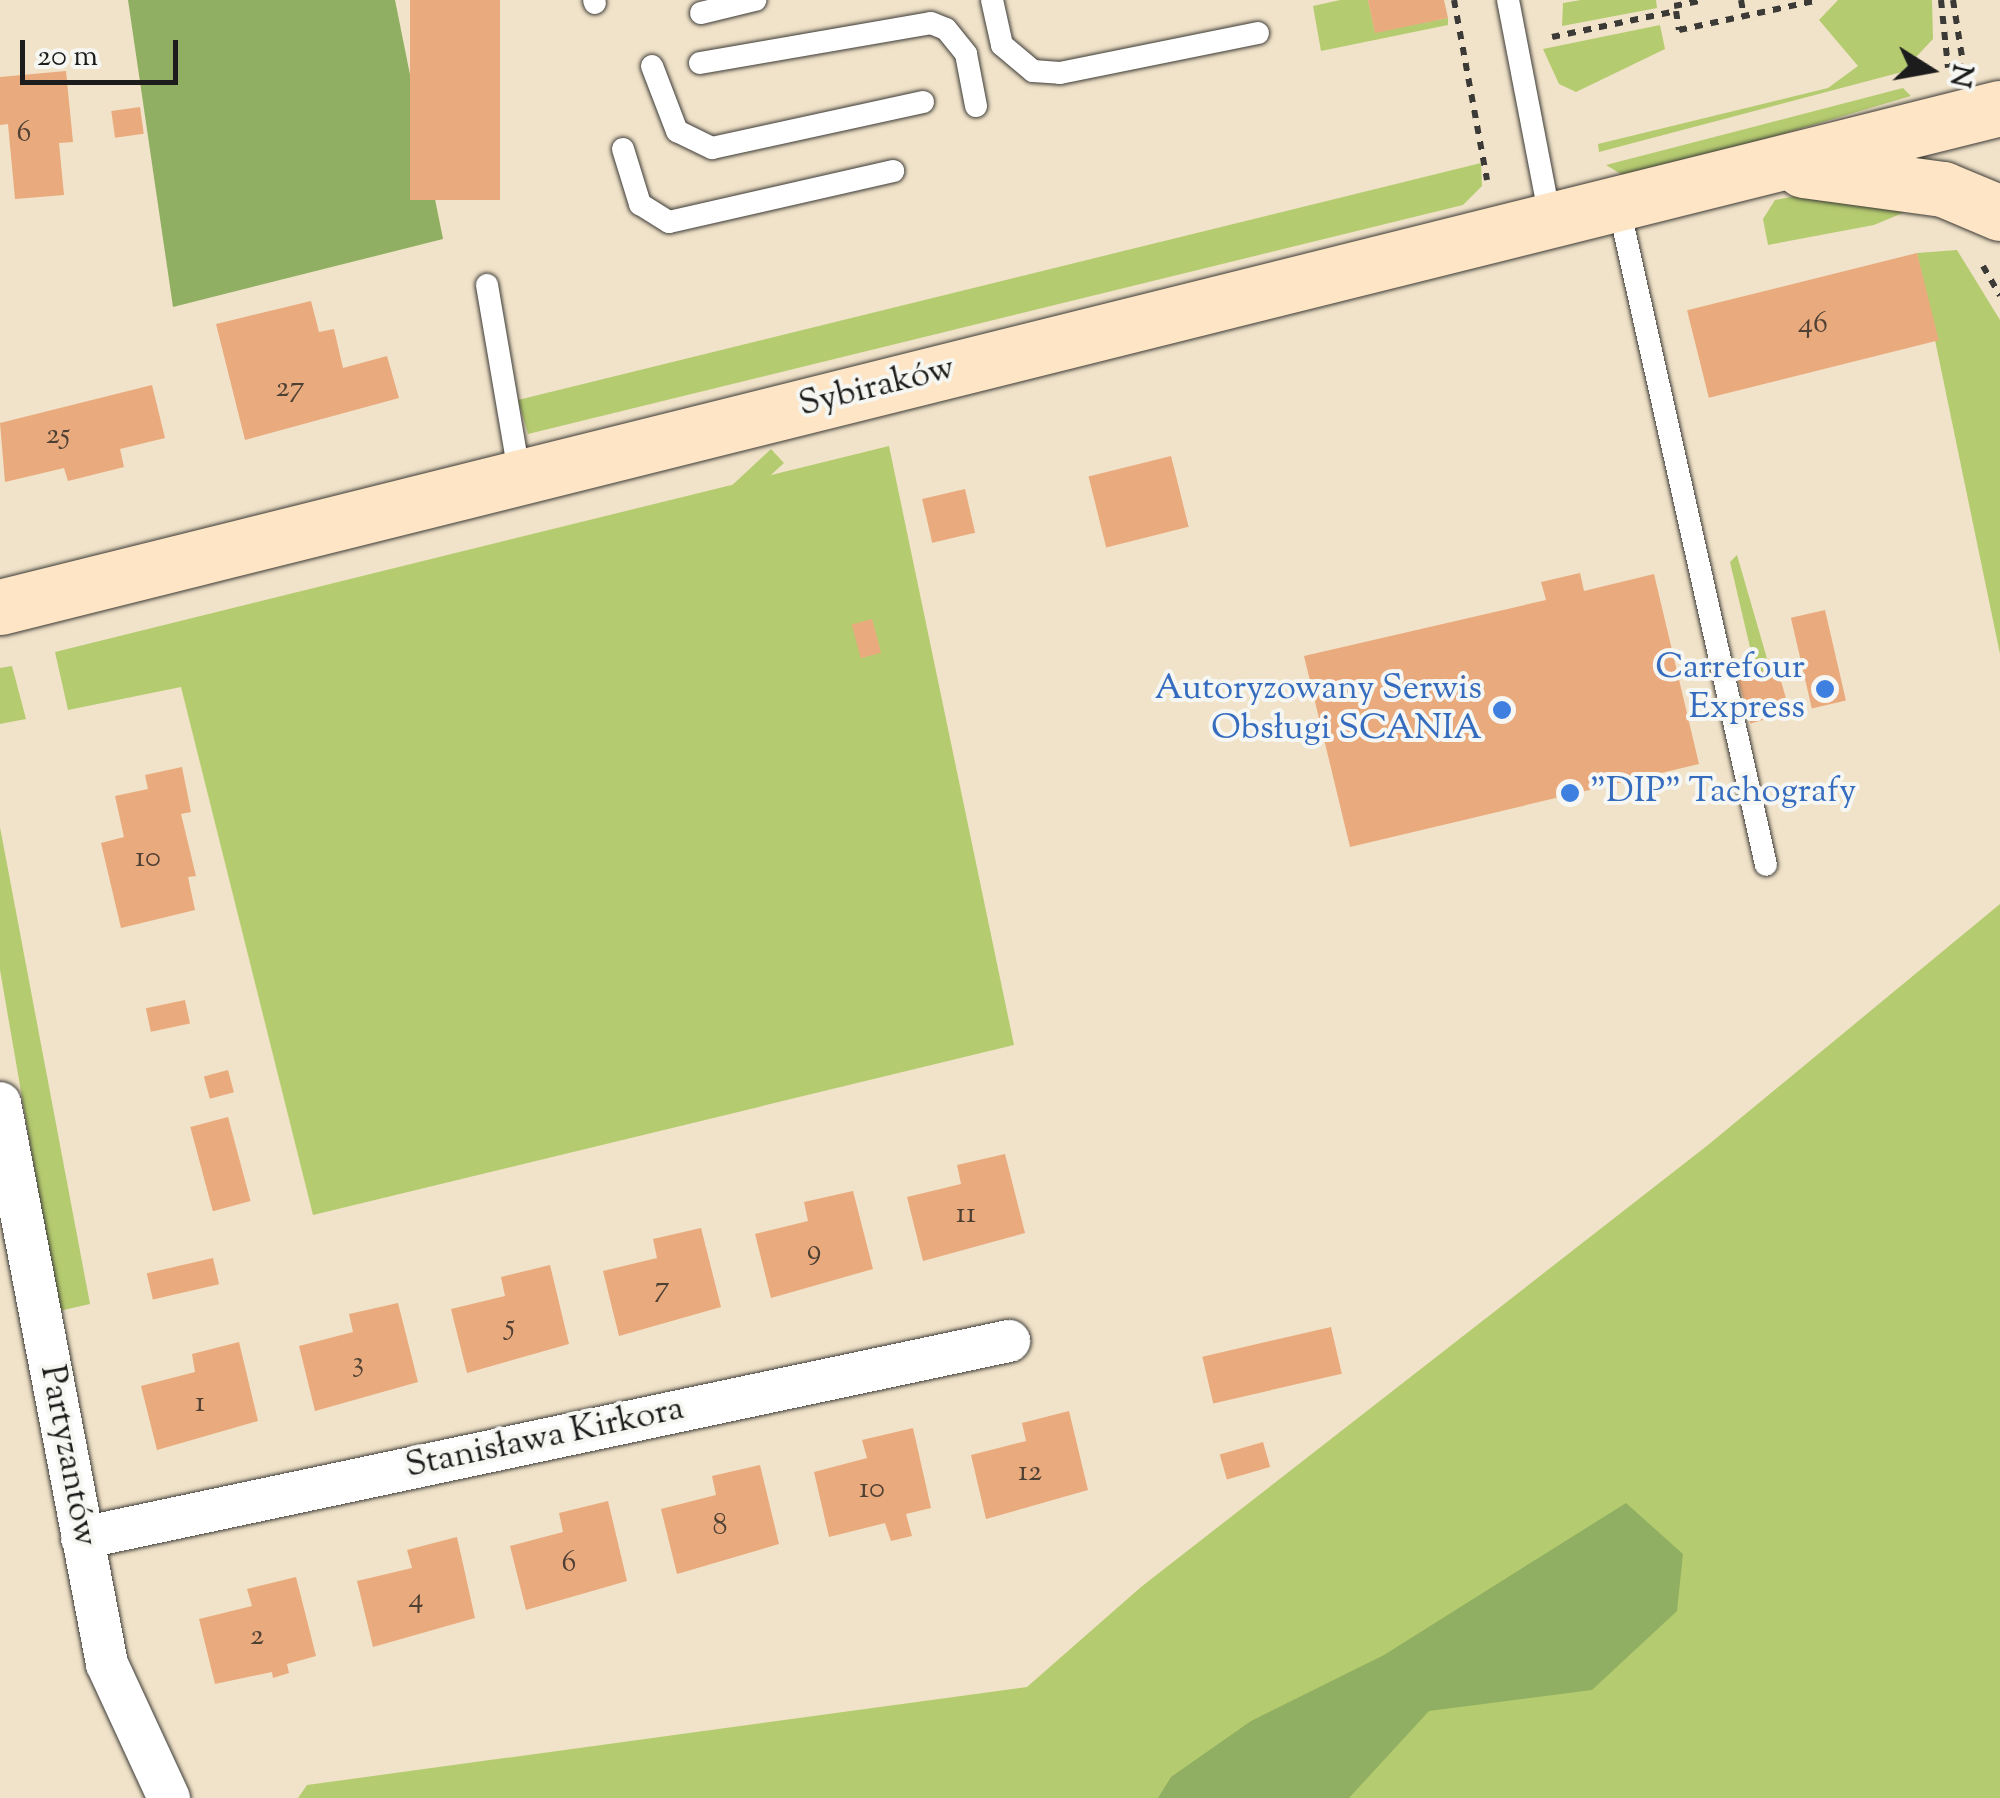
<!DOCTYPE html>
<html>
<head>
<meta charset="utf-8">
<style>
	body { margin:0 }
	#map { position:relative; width:2000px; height:1798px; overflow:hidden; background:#f1e3c9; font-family:"Sorts Mill Goudy",serif }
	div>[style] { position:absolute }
	.green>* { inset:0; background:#b5cb70; transform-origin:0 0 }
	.forest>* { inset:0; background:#90af62 }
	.building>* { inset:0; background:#e9aa7d; transform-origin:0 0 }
	.path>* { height:6px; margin-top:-3px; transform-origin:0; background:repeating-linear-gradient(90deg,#3c3a36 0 8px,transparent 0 16px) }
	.roads { filter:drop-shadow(0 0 2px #3c3a36) drop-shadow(0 0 2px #3c3a36) }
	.lane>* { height:22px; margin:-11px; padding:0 11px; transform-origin:11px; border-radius:11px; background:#fff }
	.street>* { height:42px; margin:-21px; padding:0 21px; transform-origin:21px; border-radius:21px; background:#fff }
	.secondary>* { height:55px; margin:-27.5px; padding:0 27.5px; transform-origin:27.5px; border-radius:27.5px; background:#fde5c5 }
	.dots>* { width:28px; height:28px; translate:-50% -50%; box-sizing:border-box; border:5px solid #f6f6f2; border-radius:50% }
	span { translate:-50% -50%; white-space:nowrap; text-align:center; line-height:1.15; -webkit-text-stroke:8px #f6f6f2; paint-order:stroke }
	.number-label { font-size:30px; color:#4f4034 }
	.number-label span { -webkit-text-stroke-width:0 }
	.street-label { font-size:35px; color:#1c1c1c }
	.shop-label { font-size:35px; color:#366cbe }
	.right { translate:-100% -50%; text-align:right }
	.left { translate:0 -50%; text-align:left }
	.north { position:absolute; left:1880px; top:20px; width:100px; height:100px; -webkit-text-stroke:8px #f6f6f2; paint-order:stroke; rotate:101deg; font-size:28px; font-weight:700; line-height:40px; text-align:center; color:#1c1c1c }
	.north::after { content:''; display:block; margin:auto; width:35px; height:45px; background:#1c1c1c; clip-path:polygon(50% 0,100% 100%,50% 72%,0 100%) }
	.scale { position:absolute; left:20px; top:40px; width:158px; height:45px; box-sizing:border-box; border:5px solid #1c1c1c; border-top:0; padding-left:12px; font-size:30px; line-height:35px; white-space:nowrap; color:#1c1c1c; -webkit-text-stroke:8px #f6f6f2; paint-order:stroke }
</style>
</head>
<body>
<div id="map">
	<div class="green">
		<i style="clip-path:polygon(1340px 0,1368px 0,1375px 32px,1448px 18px,1448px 25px,1321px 51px,1313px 6px)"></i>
		<i style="clip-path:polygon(1581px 0,1656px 0,1657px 8px,1562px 26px,1563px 3px)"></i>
		<i style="clip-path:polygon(1838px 0,1932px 0,1933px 39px,1902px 72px,1599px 152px,1598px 144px,1828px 88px,1858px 66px,1819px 20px)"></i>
		<i style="clip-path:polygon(1660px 25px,1665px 49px,1576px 92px,1559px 84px,1543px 49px)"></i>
		<i style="clip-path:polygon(1903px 88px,1911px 96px,1629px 179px,1606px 165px)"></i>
		<i style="clip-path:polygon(1481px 163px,1482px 186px,1463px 205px,528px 434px,518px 400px)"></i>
		<i style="clip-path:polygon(1831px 189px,1922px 205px,1874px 225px,1768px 245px,1763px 219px,1775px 200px)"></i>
		<i style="clip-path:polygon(1957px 250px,2000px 320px,2000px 654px,1917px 253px)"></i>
		<i style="clip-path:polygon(889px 446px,1014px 1045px,313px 1215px,181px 687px,68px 710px,55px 652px)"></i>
		<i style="left:771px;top:449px;width:19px;height:698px;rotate:47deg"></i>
		<i style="clip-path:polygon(1737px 555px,1770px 669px,1756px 673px,1730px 562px)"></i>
		<i style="clip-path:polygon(12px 666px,26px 719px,0 724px,0 668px)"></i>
		<i style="clip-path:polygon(0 827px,90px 1304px,59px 1311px,0 970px)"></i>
		<i style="clip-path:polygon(2000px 904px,2000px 1798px,298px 1798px,307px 1785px,1027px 1687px,1141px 1587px,1708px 1145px)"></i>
	</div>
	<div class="forest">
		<i style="clip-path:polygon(128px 0,395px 0,443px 239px,173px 307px)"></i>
		<i style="clip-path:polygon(1626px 1503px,1683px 1554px,1677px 1611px,1592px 1690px,1429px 1711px,1349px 1798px,1158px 1798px,1171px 1777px,1251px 1721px,1384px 1655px)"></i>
	</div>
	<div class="building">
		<i style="left:410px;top:0;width:90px;height:200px"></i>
		<i style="clip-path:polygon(1368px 0,1444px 0,1448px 18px,1375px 33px)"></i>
		<i style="clip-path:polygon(66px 71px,73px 142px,59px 143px,64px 195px,15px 199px,8px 124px,0 125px,0 77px)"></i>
		<i style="left:140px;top:107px;width:27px;height:29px;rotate:82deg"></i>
		<i style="left:1917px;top:253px;width:90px;height:237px;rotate:76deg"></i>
		<i style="clip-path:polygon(311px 301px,319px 332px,334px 329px,343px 368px,387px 356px,399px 398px,245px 440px,216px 324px)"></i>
		<i style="clip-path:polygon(152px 385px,165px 438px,120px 449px,124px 467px,68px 481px,64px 468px,5px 482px,0 423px)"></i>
		<i style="left:1171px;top:456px;width:73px;height:85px;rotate:76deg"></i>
		<i style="left:965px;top:489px;width:45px;height:44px;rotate:77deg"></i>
		<i style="clip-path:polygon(1580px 573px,1584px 591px,1654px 574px,1699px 764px,1350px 847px,1304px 656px,1546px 600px,1541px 582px)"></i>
		<i style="left:1825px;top:610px;width:93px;height:35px;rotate:77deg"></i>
		<i style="left:872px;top:619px;width:35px;height:21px;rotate:75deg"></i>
		<i style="left:1777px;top:667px;width:47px;height:41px;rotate:74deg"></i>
		<i style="clip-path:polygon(182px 767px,191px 812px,181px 814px,196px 876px,188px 877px,195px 910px,121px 928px,101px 843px,124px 837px,115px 796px,148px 789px,145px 775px)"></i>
		<i style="left:185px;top:1000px;width:24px;height:40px;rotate:78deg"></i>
		<i style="left:228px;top:1070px;width:23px;height:25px;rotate:75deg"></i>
		<i style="left:228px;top:1117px;width:87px;height:39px;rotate:75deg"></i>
		<i style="clip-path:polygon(1005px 1154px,1025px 1233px,923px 1261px,907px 1197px,961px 1184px,957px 1165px)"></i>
		<i style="clip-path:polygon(853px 1191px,873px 1269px,771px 1298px,755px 1234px,808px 1221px,804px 1202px)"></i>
		<i style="clip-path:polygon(701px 1228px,721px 1307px,619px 1336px,603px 1271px,657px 1258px,653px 1239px)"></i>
		<i style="left:213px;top:1258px;width:27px;height:68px;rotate:77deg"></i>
		<i style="clip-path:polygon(550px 1265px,569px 1344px,467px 1373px,451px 1309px,505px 1296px,501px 1277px)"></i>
		<i style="clip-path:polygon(398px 1303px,418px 1382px,315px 1411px,299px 1346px,353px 1332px,349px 1314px)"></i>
		<i style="left:1331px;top:1327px;width:48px;height:132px;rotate:77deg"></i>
		<i style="clip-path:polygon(239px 1342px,258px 1421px,157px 1450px,141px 1386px,195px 1372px,192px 1354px)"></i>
		<i style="clip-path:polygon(1069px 1411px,1088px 1490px,986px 1519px,971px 1455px,1026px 1441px,1022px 1423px)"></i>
		<i style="clip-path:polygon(913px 1428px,931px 1508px,906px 1514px,912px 1536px,891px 1541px,885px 1523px,829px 1537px,814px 1472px,867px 1458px,862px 1440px)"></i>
		<i style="left:1263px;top:1442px;width:26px;height:45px;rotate:74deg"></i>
		<i style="clip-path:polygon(760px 1465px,779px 1544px,677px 1574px,661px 1509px,716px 1495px,712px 1476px)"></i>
		<i style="clip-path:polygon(608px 1501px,627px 1581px,526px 1610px,510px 1546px,563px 1532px,559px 1513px)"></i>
		<i style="clip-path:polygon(457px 1537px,475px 1618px,373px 1647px,357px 1581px,412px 1568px,407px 1550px)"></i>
		<i style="clip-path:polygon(296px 1577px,316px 1656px,287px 1664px,289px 1673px,273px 1678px,272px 1672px,215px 1684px,199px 1619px,252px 1606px,247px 1589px)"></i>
	</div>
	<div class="path">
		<i style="left:1454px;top:0;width:183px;rotate:79.6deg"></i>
		<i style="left:1741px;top:0;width:17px;rotate:80deg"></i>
		<i style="left:1941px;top:0;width:68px;rotate:84.1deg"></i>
		<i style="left:1953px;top:0;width:64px;rotate:81deg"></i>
		<i style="left:1674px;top:6px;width:31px;rotate:-11deg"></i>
		<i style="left:1552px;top:37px;width:127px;rotate:-11.8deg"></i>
		<i style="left:1676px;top:11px;width:19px;rotate:81deg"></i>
		<i style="left:1679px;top:30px;width:143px;rotate:-12.1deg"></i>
		<i style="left:1983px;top:266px;width:34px;rotate:60deg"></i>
	</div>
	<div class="roads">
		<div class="lane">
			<i style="left:594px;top:0;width:3px;rotate:72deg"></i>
			<i style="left:992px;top:0;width:46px;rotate:77.5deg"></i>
			<i style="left:1002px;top:45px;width:40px;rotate:40deg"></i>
			<i style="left:1033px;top:71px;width:27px;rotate:4deg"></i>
			<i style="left:1060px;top:73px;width:202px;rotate:-11.4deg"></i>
			<i style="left:1508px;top:0;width:223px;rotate:79.1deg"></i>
			<i style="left:701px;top:13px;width:56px;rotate:-13.5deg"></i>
			<i style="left:700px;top:63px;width:234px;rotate:-9.8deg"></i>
			<i style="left:931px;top:23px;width:16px;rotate:22deg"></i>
			<i style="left:946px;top:29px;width:32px;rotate:51deg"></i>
			<i style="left:966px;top:54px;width:53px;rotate:79.1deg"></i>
			<i style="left:652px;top:66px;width:70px;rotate:69deg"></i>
			<i style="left:677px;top:131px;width:39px;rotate:26deg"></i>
			<i style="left:712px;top:148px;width:216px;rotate:-12.3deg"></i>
			<i style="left:623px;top:149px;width:58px;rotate:72.8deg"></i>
			<i style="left:640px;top:204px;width:34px;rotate:32deg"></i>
			<i style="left:669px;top:222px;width:230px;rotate:-12.8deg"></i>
			<i style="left:1618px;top:203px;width:678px;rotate:77.4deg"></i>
			<i style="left:487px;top:285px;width:196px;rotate:80.3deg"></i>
		</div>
		<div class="street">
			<i style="left:0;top:1103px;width:571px;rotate:79.2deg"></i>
			<i style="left:107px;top:1664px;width:148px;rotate:65.2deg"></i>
			<i style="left:82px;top:1538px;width:948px;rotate:-12deg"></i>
		</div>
		<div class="secondary">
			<i style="left:1803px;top:170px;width:141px;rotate:7.7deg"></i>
			<i style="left:1943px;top:189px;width:62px;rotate:22.8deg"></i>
			<i style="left:0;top:607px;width:2061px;rotate:-14.01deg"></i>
		</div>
	</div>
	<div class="dots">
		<i style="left:1825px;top:689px;background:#3f7fe0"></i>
		<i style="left:1502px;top:710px;background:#3f7fe0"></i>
		<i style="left:1570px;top:793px;background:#3f7fe0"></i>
	</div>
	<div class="number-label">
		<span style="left:24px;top:134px">6</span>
		<span style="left:1813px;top:325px">46</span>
		<span style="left:290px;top:389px">27</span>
		<span style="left:58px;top:436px">25</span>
		<span style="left:148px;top:859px">10</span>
		<span style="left:966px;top:1215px">11</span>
		<span style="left:814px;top:1252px">9</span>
		<span style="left:662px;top:1289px">7</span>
		<span style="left:510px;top:1327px">5</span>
		<span style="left:358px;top:1364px">3</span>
		<span style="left:200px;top:1404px">1</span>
		<span style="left:1030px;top:1473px">12</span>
		<span style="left:872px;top:1490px">10</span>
		<span style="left:720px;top:1527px">8</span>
		<span style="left:569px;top:1564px">6</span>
		<span style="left:416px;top:1600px">4</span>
		<span style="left:257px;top:1637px">2</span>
	</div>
	<div class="street-label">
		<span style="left:877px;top:388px;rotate:-14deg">Sybiraków</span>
		<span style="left:545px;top:1439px;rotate:-12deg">Stanisława Kirkora</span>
		<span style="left:67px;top:1456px;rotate:79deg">Partyzantów</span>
	</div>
	<div class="shop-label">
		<span class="right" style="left:1805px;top:689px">Carrefour<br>Express</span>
		<span class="right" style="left:1482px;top:710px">Autoryzowany Serwis<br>Obsługi SCANIA</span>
		<span class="left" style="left:1590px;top:793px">"DIP" Tachografy</span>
	</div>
	<div class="north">N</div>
	<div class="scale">20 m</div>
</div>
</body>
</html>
